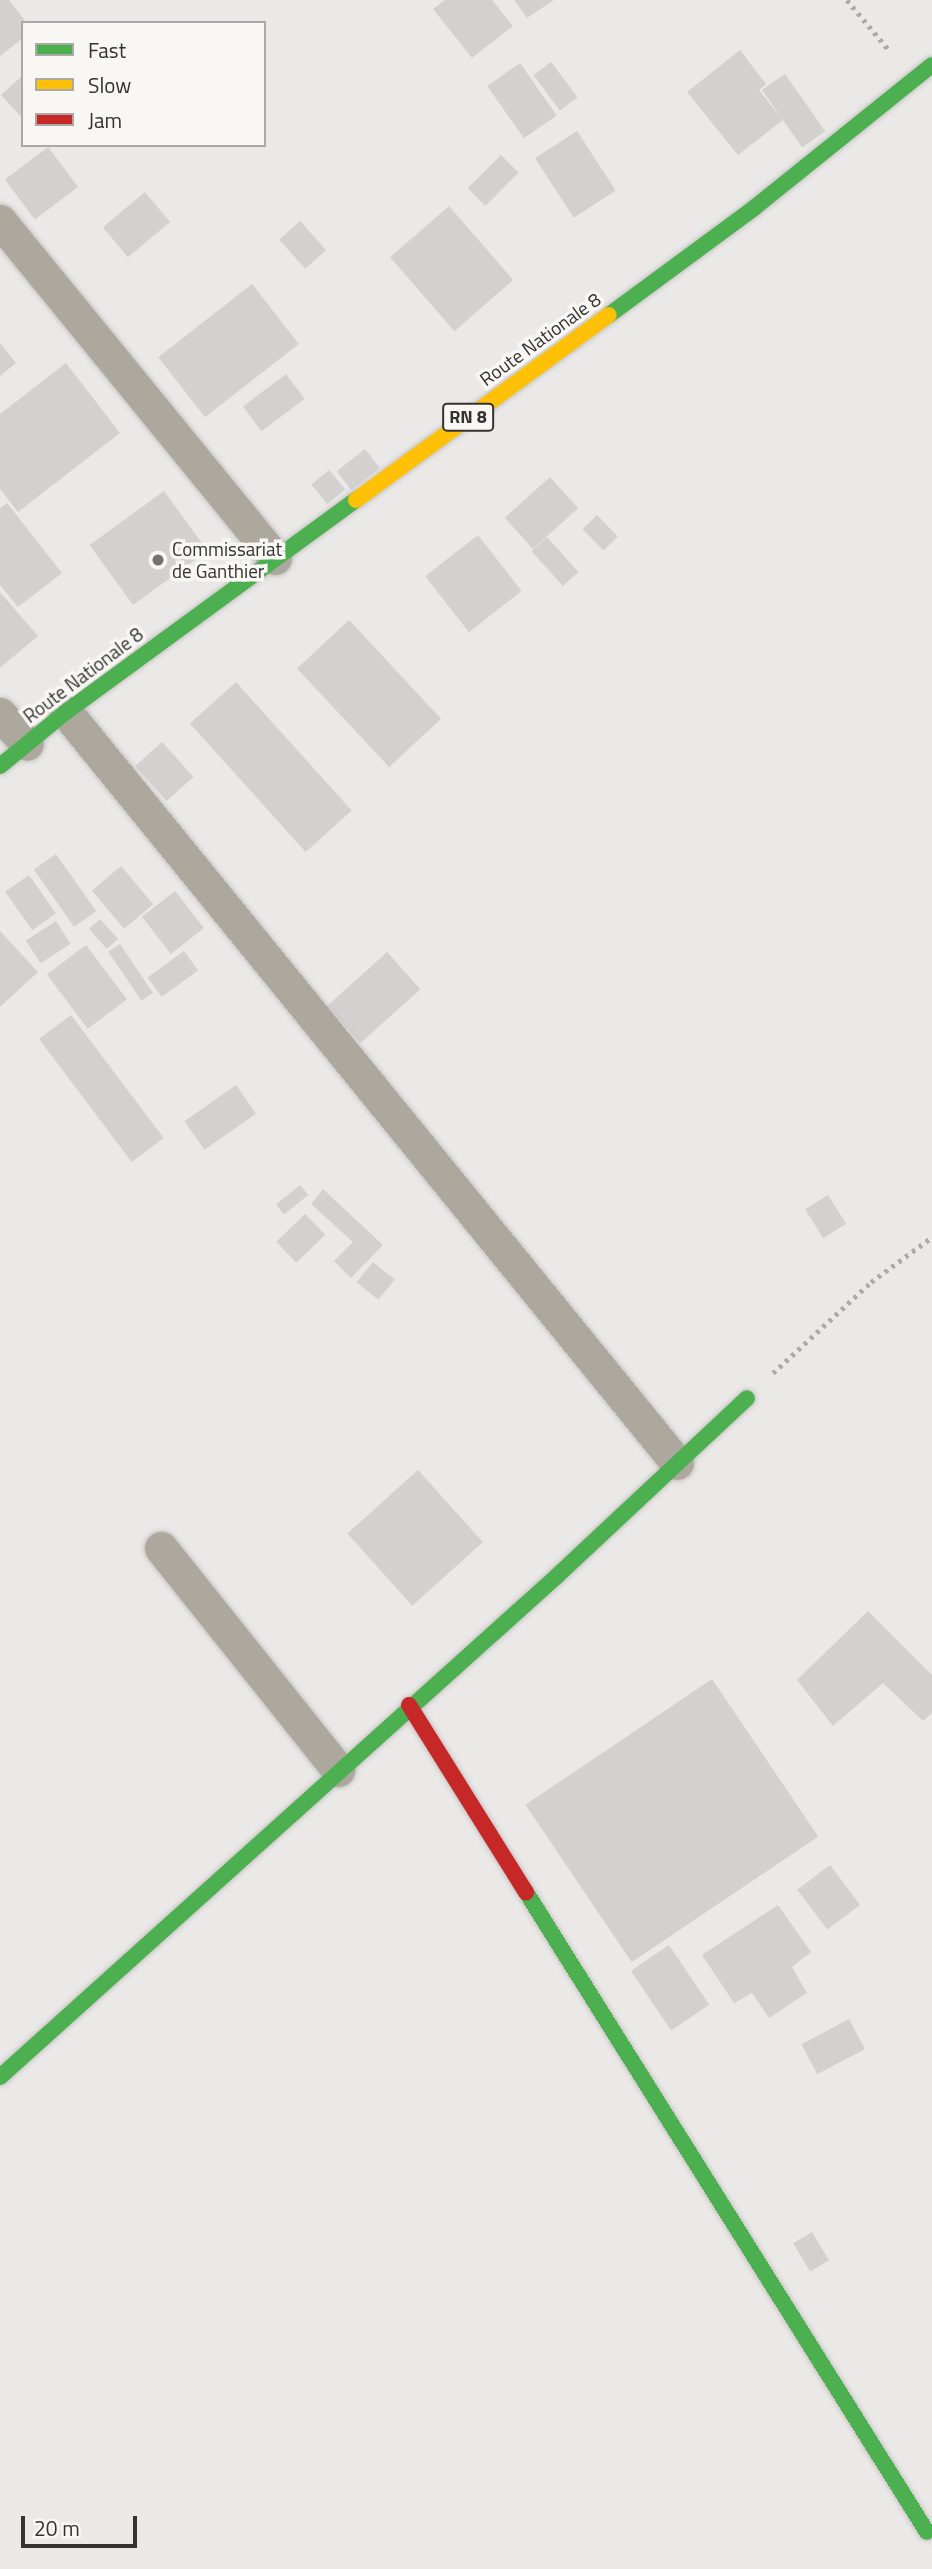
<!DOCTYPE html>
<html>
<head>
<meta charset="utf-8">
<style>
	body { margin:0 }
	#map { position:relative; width:932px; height:2569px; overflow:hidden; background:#ebe9e7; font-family:"Titillium Web",sans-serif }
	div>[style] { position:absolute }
	.building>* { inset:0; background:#d2d1cf; transform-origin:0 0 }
	.path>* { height:4.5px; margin-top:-2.25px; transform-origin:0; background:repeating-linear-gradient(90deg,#aeaaa4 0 3.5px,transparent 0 8.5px) }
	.roads { filter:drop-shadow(0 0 2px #c6c5c3) drop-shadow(0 0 2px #c6c5c3) }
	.street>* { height:33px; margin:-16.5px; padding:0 16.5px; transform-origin:16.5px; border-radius:16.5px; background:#aca89d }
	.fast>* { height:16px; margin:-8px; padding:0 8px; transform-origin:8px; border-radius:8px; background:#4caf50 }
	.slow>* { height:16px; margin:-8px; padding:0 8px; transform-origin:8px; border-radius:8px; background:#ffc107 }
	.jam>* { height:16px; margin:-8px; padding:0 8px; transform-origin:8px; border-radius:8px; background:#c62828 }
	.dots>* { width:19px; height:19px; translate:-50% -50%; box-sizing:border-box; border:4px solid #f9f7f4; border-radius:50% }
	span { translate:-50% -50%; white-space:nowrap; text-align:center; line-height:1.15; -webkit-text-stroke:7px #f9f7f4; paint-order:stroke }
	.shield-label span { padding:2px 5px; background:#f9f7f4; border:2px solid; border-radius:5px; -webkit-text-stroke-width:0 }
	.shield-label { font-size:18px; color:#343331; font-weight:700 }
	.street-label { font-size:19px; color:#343331 }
	.poi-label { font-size:19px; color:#343331 }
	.left { translate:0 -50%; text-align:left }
	.legend { position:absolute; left:21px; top:21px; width:245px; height:126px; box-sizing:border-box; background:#f9f7f4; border:2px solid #aaa9a6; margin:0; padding:9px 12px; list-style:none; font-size:21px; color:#343331 }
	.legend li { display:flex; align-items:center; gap:14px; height:35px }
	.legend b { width:35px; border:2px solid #aaa9a6 }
	.scale { position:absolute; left:21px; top:2516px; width:116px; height:32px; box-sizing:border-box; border:4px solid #343331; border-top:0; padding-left:9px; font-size:21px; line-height:24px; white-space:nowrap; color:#343331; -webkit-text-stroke:5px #f9f7f4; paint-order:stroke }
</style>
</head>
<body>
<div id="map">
	<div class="building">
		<i style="clip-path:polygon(0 0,9px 0,27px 23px,23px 23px,23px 38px,0 56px)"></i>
		<i style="clip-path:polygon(445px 0,492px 0,513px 26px,472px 58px,433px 9px)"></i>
		<i style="clip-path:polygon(514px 0,554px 0,527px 18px)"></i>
		<i style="clip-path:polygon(740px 50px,766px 84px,759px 90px,783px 120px,738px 155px,687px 92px)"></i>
		<i style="left:551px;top:62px;width:44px;height:22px;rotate:53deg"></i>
		<i style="left:520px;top:63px;width:64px;height:40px;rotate:55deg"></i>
		<i style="left:785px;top:74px;width:70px;height:28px;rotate:55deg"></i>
		<i style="clip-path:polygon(23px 75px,23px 119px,1px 95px)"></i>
		<i style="left:577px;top:131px;width:71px;height:50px;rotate:57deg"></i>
		<i style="left:48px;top:147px;width:50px;height:54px;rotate:53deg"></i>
		<i style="left:501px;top:155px;width:25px;height:47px;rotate:45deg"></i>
		<i style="left:145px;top:192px;width:39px;height:55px;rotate:50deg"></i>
		<i style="left:449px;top:206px;width:98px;height:78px;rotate:49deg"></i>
		<i style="left:300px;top:221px;width:39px;height:28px;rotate:48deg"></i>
		<i style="left:252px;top:284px;width:76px;height:119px;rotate:52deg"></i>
		<i style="clip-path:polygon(0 343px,16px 363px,0 376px)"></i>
		<i style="clip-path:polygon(66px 363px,120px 433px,18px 512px,0 489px,0 414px)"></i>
		<i style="left:286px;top:374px;width:31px;height:54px;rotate:53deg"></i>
		<i style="left:365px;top:449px;width:24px;height:36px;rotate:52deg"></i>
		<i style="left:329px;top:470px;width:25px;height:23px;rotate:50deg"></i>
		<i style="left:550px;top:477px;width:42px;height:61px;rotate:48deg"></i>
		<i style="left:164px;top:491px;width:74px;height:92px;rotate:54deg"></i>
		<i style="clip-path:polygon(7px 503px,62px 573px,18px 607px,0 585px,0 508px)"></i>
		<i style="left:597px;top:515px;width:30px;height:20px;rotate:46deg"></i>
		<i style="left:478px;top:535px;width:71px;height:67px;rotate:52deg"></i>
		<i style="left:547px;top:537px;width:47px;height:21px;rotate:48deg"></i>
		<i style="clip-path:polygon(0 592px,38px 636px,0 668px)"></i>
		<i style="left:349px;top:620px;width:135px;height:71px;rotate:47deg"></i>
		<i style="left:236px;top:682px;width:173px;height:62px;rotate:48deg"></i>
		<i style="left:162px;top:742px;width:47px;height:36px;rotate:48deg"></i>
		<i style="left:56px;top:854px;width:70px;height:27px;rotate:55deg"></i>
		<i style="left:121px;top:866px;width:50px;height:38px;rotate:50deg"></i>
		<i style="left:29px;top:875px;width:47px;height:29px;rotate:55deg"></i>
		<i style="left:175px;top:891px;width:47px;height:42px;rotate:52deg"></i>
		<i style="left:100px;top:919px;width:27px;height:15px;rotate:48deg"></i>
		<i style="left:56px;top:921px;width:27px;height:36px;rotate:57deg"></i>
		<i style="clip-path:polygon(0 931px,38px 972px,0 1007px)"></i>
		<i style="left:120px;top:944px;width:59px;height:14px;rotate:56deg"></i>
		<i style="left:86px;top:945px;width:68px;height:49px;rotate:53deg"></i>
		<i style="left:184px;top:951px;width:24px;height:45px;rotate:54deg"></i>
		<i style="left:387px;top:952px;width:50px;height:81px;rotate:48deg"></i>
		<i style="left:71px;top:1015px;width:154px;height:40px;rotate:53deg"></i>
		<i style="left:236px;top:1085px;width:35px;height:63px;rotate:55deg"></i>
		<i style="left:300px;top:1185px;width:13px;height:31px;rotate:51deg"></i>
		<i style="clip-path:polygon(323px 1189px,383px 1245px,351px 1278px,334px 1261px,353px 1242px,311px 1204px)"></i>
		<i style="left:828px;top:1195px;width:34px;height:27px;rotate:58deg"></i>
		<i style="left:305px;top:1214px;width:29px;height:40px;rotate:46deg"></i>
		<i style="left:373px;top:1262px;width:28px;height:26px;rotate:39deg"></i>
		<i style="left:418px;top:1470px;width:97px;height:95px;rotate:48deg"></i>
		<i style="clip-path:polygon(868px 1611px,932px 1675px,932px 1713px,923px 1721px,883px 1683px,833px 1726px,797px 1680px)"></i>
		<i style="left:712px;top:1679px;width:190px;height:225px;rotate:56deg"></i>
		<i style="left:830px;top:1865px;width:50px;height:41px;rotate:53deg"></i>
		<i style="clip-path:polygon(778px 1905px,811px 1952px,792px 1967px,807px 1993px,769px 2018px,752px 1993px,734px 2003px,702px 1955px)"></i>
		<i style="left:669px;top:1945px;width:72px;height:46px;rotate:56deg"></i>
		<i style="left:849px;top:2019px;width:34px;height:54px;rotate:62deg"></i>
		<i style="left:812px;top:2232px;width:33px;height:22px;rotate:59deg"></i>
	</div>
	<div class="path">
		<i style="left:847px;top:0;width:65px;rotate:50deg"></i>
		<i style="left:773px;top:1373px;width:134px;rotate:-42.9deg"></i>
		<i style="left:871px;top:1282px;width:76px;rotate:-36.4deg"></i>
	</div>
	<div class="roads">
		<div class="street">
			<i style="left:0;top:221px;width:435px;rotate:50.8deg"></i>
			<i style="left:66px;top:712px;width:968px;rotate:50.87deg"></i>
			<i style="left:0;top:714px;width:40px;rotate:48deg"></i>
			<i style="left:161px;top:1548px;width:284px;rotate:51.4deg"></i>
		</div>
		<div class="fast">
			<i style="left:609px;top:315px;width:180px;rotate:-36.4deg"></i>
			<i style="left:754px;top:208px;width:228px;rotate:-38.8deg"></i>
			<i style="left:0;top:766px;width:85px;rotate:-39.3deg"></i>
			<i style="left:66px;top:712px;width:359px;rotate:-36.2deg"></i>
			<i style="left:526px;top:1892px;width:755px;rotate:57.93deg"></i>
			<i style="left:0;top:2077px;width:749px;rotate:-41.97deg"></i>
			<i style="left:557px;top:1576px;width:260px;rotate:-43.1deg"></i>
		</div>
		<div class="slow">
			<i style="left:356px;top:500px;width:313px;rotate:-36.2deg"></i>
		</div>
		<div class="jam">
			<i style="left:409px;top:1705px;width:221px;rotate:58deg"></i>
		</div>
	</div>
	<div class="dots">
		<i style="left:158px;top:560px;background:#747371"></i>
	</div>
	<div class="shield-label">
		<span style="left:468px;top:417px">RN 8</span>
	</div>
	<div class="street-label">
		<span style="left:540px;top:339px;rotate:-36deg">Route Nationale 8</span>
		<span style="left:83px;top:675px;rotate:-37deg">Route Nationale 8</span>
	</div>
	<div class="poi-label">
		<span class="left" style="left:172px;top:560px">Commissariat<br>de Ganthier</span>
	</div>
	<ul class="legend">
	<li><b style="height:9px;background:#4caf50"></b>Fast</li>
	<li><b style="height:9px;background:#ffc107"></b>Slow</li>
	<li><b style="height:9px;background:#c62828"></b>Jam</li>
	</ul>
	<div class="scale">20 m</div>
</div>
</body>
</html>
